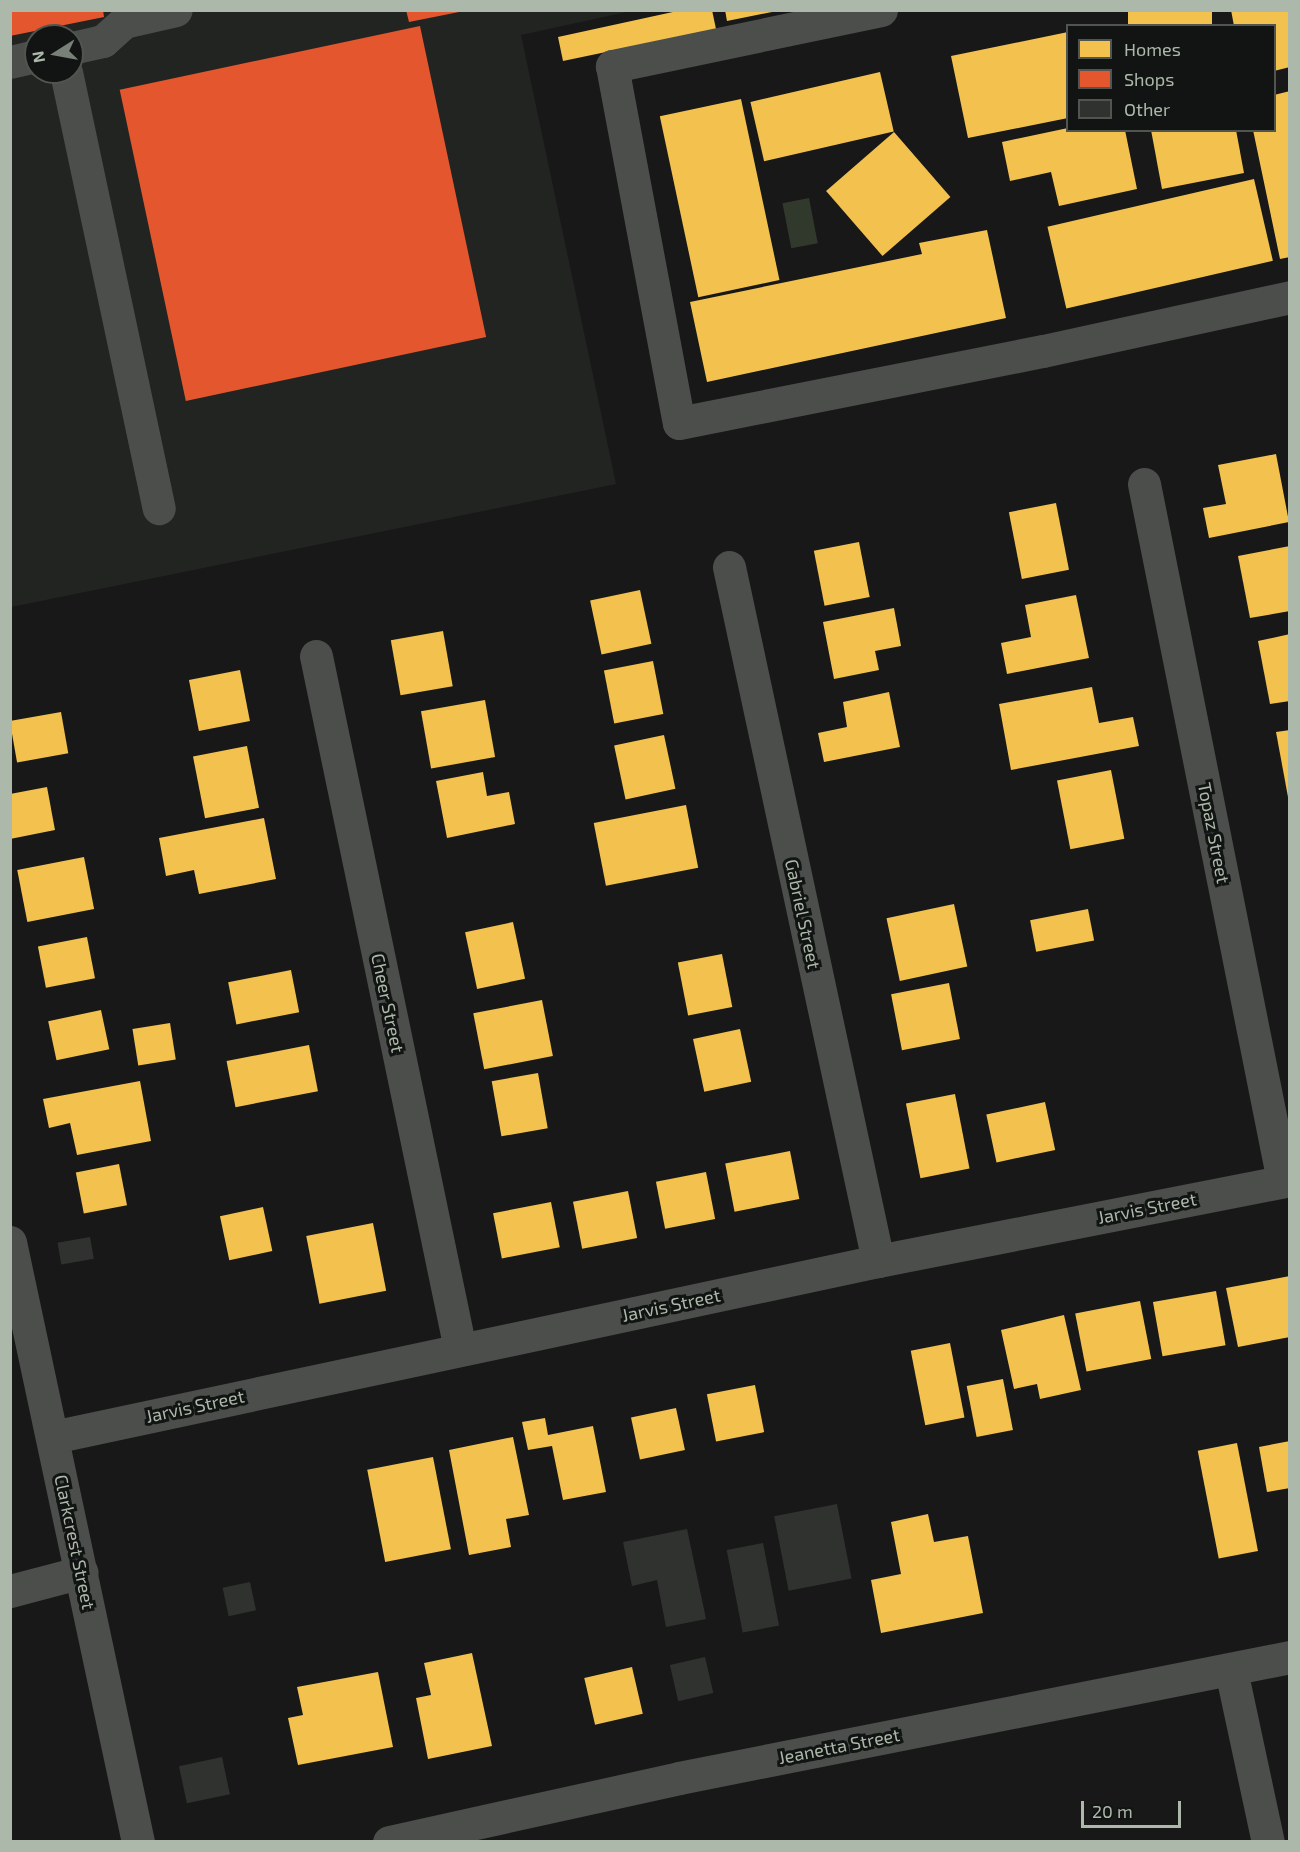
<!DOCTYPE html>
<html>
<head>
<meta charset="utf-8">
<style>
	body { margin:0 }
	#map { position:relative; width:1300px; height:1852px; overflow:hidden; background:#181818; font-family:"Exo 2",sans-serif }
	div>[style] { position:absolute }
	.built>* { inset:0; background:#222422 }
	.water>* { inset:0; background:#31392c; transform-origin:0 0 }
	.homes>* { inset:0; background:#f2c14e; transform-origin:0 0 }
	.shops>* { inset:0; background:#e4572e; transform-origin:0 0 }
	.building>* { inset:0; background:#303230; transform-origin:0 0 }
	.minor>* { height:33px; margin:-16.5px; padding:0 16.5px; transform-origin:16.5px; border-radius:16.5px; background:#4b4e4b }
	span { translate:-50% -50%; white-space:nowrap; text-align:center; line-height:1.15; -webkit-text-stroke:6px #121413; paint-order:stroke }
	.street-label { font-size:18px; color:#acb8aa }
	.frame { position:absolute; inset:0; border:12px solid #acb8aa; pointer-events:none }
	.legend { position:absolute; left:1066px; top:24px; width:210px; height:108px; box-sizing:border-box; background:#121413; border:2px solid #50564f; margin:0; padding:8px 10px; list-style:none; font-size:18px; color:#acb8aa }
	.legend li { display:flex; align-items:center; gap:12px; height:30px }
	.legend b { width:30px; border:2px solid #50564f }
	.north { position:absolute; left:24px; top:24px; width:60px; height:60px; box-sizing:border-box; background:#121413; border:2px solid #50564f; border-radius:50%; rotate:259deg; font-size:16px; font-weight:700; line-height:24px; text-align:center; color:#acb8aa }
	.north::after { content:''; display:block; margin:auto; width:21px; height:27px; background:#788077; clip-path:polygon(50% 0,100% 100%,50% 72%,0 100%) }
	.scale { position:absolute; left:1081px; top:1801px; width:100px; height:27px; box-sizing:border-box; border:3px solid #acb8aa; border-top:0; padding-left:8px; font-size:18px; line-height:21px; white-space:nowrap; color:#acb8aa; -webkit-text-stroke:4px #121413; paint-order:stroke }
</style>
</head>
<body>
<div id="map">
	<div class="built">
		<i style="clip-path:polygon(evenodd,11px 11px,631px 11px,521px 35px,616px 484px,11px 607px,11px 11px,36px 36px,72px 36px,72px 72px,36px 72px,36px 36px)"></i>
	</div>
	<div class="water">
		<i style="left:809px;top:198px;width:46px;height:27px;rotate:79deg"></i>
	</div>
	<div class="homes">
		<i style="clip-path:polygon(682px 10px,712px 10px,716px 29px,563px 61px,558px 37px)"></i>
		<i style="clip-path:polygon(725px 10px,772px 10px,772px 12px,727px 21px)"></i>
		<i style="left:1128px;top:10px;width:84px;height:16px"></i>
		<i style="clip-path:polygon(1231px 10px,1290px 10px,1290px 67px,1274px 71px,1274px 26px,1234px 26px)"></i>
		<i style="clip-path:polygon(1068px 32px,1068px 118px,968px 138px,951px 56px)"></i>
		<i style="left:880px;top:72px;width:61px;height:133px;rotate:77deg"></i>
		<i style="clip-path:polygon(1290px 91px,1290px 257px,1280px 259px,1253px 130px,1274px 130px,1274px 95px)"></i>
		<i style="left:741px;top:99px;width:185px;height:83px;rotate:78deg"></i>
		<i style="clip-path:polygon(1068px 128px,1125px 130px,1137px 189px,1059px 206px,1051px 172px,1010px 181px,1002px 142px)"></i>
		<i style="clip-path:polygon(1151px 130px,1236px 130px,1244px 173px,1162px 189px)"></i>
		<i style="left:894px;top:132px;width:86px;height:90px;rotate:49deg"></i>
		<i style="left:1254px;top:179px;width:84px;height:212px;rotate:77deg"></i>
		<i style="clip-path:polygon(987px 230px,1006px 318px,707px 382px,690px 302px,922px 254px,919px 243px)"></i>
		<i style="clip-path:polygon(1276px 454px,1289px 522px,1209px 538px,1203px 508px,1226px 504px,1218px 465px)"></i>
		<i style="left:1056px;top:503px;width:68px;height:48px;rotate:79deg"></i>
		<i style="left:859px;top:542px;width:56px;height:46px;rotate:79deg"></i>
		<i style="clip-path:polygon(1290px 546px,1290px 611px,1250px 618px,1238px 556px)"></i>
		<i style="left:640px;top:590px;width:55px;height:51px;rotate:78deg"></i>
		<i style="clip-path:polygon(1076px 595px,1089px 658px,1007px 674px,1001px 643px,1031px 637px,1025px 605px)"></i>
		<i style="clip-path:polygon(894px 608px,901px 646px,875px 651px,879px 670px,834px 679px,823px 622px)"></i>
		<i style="left:443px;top:631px;width:56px;height:53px;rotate:80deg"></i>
		<i style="clip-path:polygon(1290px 634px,1290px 701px,1270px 704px,1258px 641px)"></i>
		<i style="left:653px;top:661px;width:54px;height:50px;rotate:79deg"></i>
		<i style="left:240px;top:670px;width:52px;height:52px;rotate:79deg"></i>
		<i style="clip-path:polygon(1092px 687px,1099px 723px,1133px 717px,1139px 746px,1011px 770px,999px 704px)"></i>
		<i style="clip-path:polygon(889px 692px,900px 747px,824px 762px,818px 733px,847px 727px,843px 702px)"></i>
		<i style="left:485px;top:700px;width:58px;height:65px;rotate:80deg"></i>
		<i style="left:61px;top:712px;width:42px;height:52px;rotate:80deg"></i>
		<i style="clip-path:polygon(1290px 730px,1290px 797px,1288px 797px,1276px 732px)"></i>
		<i style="left:664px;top:735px;width:55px;height:51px;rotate:78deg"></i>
		<i style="left:247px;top:746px;width:63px;height:55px;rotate:79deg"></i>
		<i style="left:1111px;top:770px;width:70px;height:55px;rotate:79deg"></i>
		<i style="clip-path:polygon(483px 772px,487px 796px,509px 792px,515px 824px,447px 838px,436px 781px)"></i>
		<i style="clip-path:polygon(47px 787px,55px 830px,10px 839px,10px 794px)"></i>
		<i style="left:686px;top:805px;width:64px;height:94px;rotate:79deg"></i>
		<i style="clip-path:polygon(264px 818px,276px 879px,199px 894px,194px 870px,166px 876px,159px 838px)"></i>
		<i style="left:84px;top:857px;width:53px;height:68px;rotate:79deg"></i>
		<i style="left:954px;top:904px;width:64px;height:69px;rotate:78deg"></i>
		<i style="left:1088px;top:909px;width:32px;height:59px;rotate:79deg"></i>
		<i style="left:513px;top:922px;width:58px;height:49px;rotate:78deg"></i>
		<i style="left:87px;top:937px;width:42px;height:50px;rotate:79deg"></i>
		<i style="left:722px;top:954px;width:54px;height:45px;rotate:79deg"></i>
		<i style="left:291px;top:970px;width:43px;height:64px;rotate:79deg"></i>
		<i style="left:949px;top:983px;width:57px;height:59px;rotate:79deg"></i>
		<i style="left:542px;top:1000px;width:57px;height:70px;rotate:79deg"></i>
		<i style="left:101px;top:1010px;width:40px;height:54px;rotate:78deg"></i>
		<i style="left:170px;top:1023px;width:37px;height:38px;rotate:81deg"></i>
		<i style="left:740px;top:1029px;width:54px;height:48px;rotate:78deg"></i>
		<i style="left:309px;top:1045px;width:47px;height:84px;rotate:79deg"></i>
		<i style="left:538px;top:1073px;width:56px;height:47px;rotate:80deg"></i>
		<i style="clip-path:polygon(140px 1081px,151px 1141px,77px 1155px,70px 1123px,49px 1128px,43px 1099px)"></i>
		<i style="left:955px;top:1094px;width:76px;height:50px;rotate:79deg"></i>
		<i style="left:1045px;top:1102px;width:49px;height:60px;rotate:78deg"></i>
		<i style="left:790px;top:1151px;width:49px;height:66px;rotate:79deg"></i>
		<i style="left:119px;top:1164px;width:42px;height:44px;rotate:79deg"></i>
		<i style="left:706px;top:1172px;width:48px;height:51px;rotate:79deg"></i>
		<i style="left:628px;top:1191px;width:48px;height:56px;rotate:79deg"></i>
		<i style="left:551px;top:1202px;width:46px;height:59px;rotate:79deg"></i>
		<i style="left:263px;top:1207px;width:45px;height:44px;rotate:78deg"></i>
		<i style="left:373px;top:1223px;width:69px;height:68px;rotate:79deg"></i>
		<i style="clip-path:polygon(1290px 1276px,1290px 1337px,1238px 1347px,1226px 1288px)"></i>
		<i style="left:1216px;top:1291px;width:55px;height:64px;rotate:80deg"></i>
		<i style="left:1140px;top:1301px;width:59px;height:66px;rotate:79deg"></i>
		<i style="clip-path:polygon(1064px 1315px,1081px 1390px,1040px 1399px,1037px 1384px,1014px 1389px,1001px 1330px)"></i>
		<i style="left:950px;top:1343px;width:76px;height:40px;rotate:79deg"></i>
		<i style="left:1003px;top:1379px;width:52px;height:37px;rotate:79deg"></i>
		<i style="left:755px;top:1385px;width:48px;height:49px;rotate:79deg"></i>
		<i style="left:676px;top:1408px;width:43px;height:46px;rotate:78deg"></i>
		<i style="clip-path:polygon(545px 1418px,548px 1435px,593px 1426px,606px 1492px,563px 1500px,552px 1446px,528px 1450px,522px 1422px)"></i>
		<i style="clip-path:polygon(513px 1437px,529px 1515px,506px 1519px,511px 1547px,469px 1555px,449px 1450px)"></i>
		<i style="clip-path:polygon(1290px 1441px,1290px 1488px,1267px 1492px,1259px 1447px)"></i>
		<i style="left:1237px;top:1443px;width:110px;height:40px;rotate:79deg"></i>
		<i style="left:433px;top:1457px;width:94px;height:67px;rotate:79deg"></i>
		<i style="clip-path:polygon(928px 1514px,934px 1542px,968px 1536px,983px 1613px,881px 1633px,871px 1580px,901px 1574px,891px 1522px)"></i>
		<i style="clip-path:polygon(472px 1653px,492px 1746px,428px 1759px,416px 1698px,431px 1695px,424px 1663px)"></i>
		<i style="left:632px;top:1667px;width:48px;height:49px;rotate:77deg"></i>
		<i style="clip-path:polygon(378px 1672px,393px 1747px,298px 1765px,288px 1718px,303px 1715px,297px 1687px)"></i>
	</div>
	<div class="shops">
		<i style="clip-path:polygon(10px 10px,103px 10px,104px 17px,10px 36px)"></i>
		<i style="clip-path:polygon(406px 10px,459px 10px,459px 12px,409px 22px)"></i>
		<i style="left:420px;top:26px;width:318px;height:307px;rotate:78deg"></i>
	</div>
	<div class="building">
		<i style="left:90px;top:1237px;width:22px;height:33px;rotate:80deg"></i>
		<i style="left:837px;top:1504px;width:76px;height:64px;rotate:79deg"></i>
		<i style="clip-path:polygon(687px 1529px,706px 1619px,666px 1627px,657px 1580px,632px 1586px,623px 1542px)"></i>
		<i style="left:763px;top:1543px;width:84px;height:37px;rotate:79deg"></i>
		<i style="left:250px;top:1582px;width:29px;height:28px;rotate:78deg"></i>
		<i style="left:705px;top:1657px;width:37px;height:36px;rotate:77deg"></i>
		<i style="left:222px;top:1757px;width:38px;height:44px;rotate:78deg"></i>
	</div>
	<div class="minor">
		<i style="left:881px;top:10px;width:275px;rotate:168.2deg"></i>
		<i style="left:612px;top:66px;width:363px;rotate:79.4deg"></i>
		<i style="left:679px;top:423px;width:371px;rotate:-11.2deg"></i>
		<i style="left:1043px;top:351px;width:253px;rotate:-12.3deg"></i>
		<i style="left:72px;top:48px;width:32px;rotate:-13deg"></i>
		<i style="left:103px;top:41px;width:28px;rotate:-42deg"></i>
		<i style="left:124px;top:22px;width:53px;rotate:-13deg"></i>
		<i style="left:10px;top:62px;width:27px;rotate:-13deg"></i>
		<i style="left:66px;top:72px;width:446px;rotate:78deg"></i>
		<i style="left:1144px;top:484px;width:711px;rotate:78.72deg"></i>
		<i style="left:729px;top:567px;width:710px;rotate:77.88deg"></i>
		<i style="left:316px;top:656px;width:708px;rotate:78.26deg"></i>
		<i style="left:10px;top:1242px;width:614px;rotate:77.96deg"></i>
		<i style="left:53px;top:1437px;width:844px;rotate:-12.04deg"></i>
		<i style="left:878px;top:1261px;width:420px;rotate:-11.1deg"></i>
		<i style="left:10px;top:1591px;width:74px;rotate:-14.8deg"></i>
		<i style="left:1231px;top:1670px;width:176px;rotate:77.9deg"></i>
		<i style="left:389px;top:1842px;width:297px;rotate:-12.4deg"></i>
		<i style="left:679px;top:1778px;width:623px;rotate:-11.2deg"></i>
	</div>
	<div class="street-label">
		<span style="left:1214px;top:833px;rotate:79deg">Topaz Street</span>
		<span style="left:803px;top:914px;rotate:78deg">Gabriel Street</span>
		<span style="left:388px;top:1003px;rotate:78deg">Cheer Street</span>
		<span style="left:1147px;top:1208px;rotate:-11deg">Jarvis Street</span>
		<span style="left:671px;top:1305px;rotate:-12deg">Jarvis Street</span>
		<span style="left:195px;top:1406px;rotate:-12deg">Jarvis Street</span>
		<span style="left:75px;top:1542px;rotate:78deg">Clarkcrest Street</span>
		<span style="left:839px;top:1746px;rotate:-11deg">Jeanetta Street</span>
	</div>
	<div class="frame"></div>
	<ul class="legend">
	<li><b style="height:16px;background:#f2c14e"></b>Homes</li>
	<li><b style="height:16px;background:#e4572e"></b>Shops</li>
	<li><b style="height:16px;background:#303230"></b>Other</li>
	</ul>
	<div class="north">N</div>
	<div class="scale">20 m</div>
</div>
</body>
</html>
